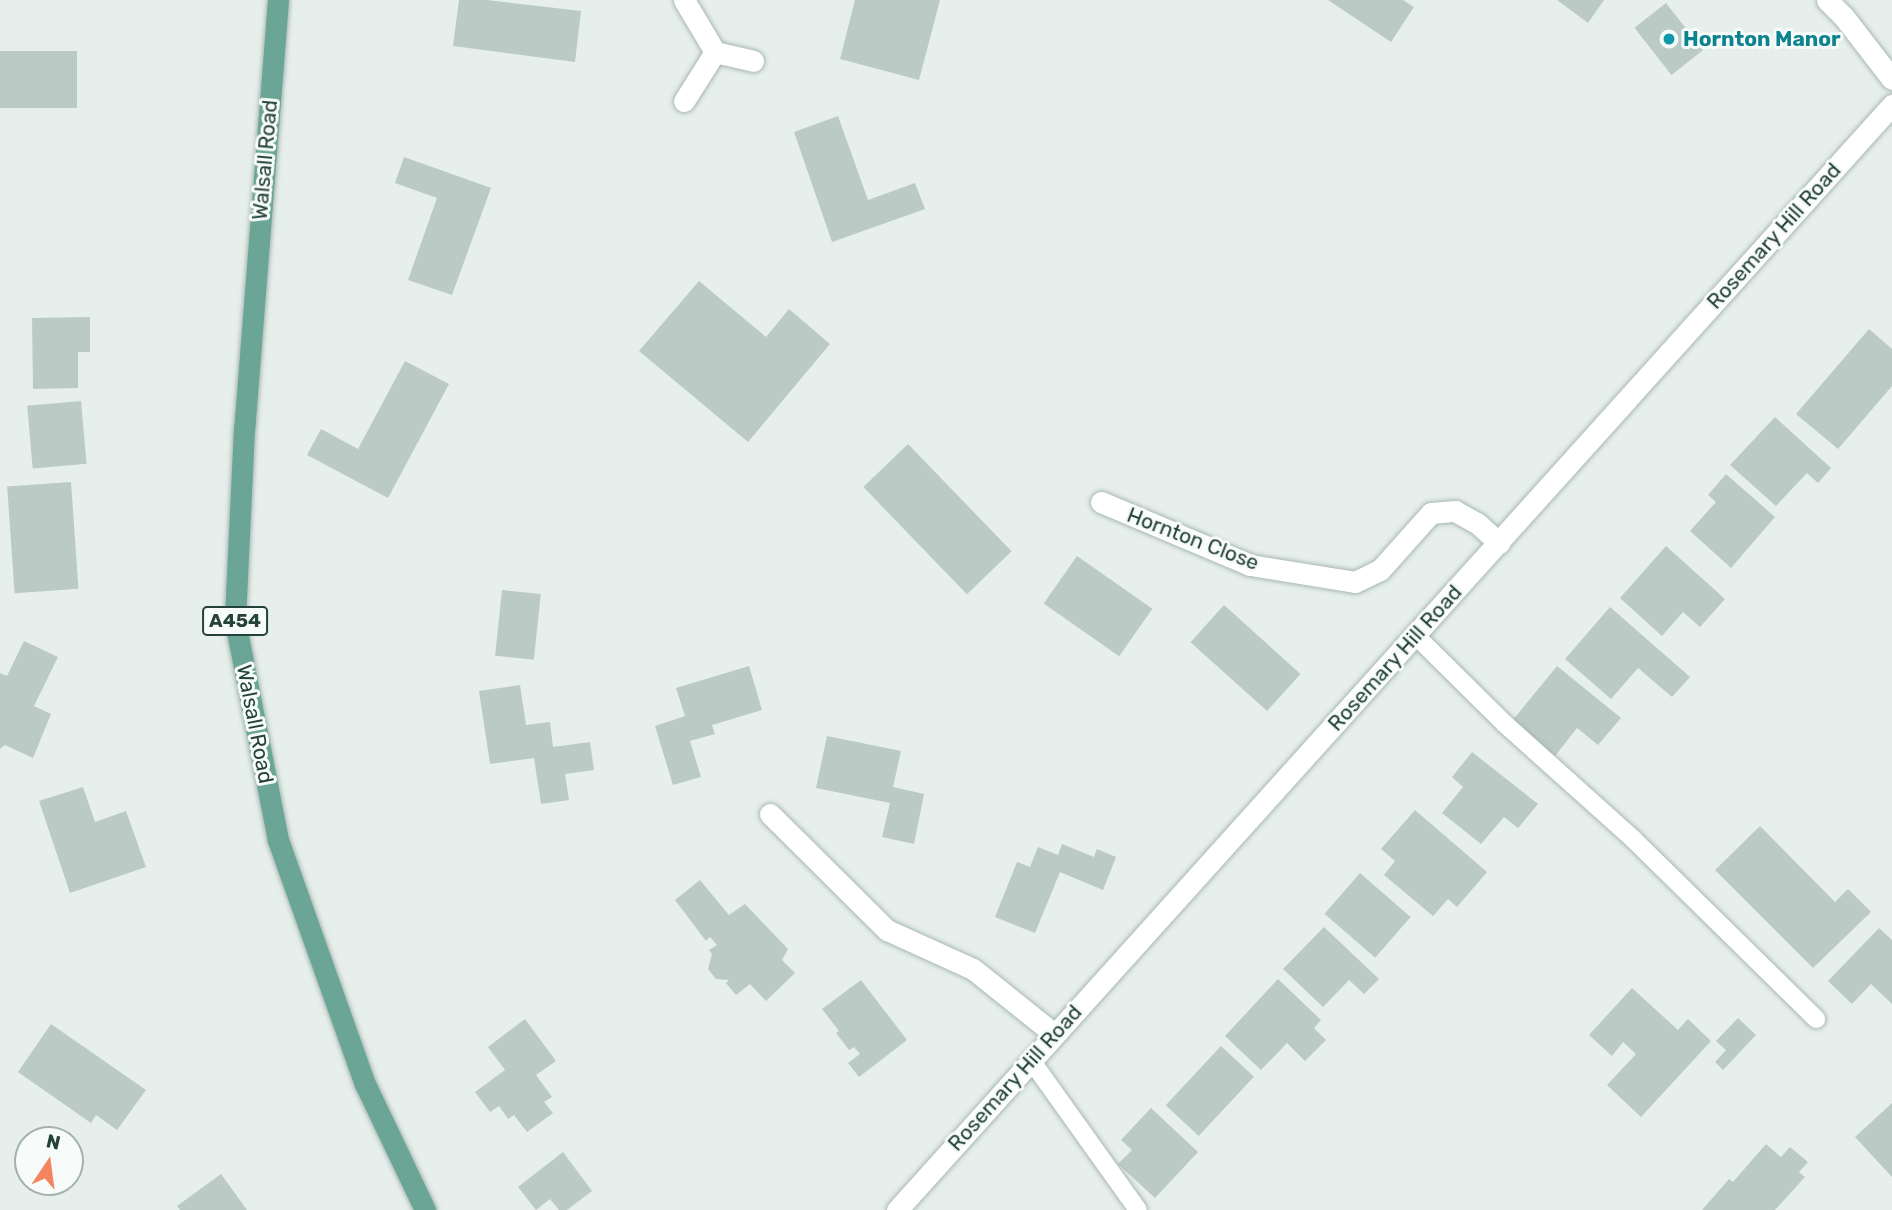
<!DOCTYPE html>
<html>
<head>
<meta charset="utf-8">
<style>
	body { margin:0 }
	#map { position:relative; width:1892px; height:1210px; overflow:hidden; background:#e6efeb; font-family:Rubik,sans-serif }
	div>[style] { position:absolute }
	.building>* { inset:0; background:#bbcac4; transform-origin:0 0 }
	.roads { filter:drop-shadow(0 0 2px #a8b8b2) drop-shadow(0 0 2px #a8b8b2) }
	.service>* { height:18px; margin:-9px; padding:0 9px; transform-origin:9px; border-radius:9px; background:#fff }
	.minor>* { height:21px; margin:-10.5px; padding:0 10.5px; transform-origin:10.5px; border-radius:10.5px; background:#fff }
	.secondary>* { height:21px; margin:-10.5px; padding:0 10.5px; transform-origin:10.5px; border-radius:10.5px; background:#fff }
	.primary>* { height:21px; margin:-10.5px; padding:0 10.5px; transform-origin:10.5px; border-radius:10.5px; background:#6aa596 }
	.dots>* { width:19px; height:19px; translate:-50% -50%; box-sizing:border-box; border:4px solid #f7fbf9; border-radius:50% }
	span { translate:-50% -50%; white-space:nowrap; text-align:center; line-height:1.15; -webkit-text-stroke:6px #f7fbf9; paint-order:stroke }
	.shield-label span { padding:2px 5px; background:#f7fbf9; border:2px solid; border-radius:5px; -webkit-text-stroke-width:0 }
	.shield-label { font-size:19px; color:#24423a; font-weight:700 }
	.culture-label { font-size:21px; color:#0d838f; font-weight:700 }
	.left { translate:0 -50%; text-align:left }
	.street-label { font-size:21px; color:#24423a }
	.north { position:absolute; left:14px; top:1126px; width:70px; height:70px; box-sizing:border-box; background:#f7fbf9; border:2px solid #a3b1ad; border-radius:50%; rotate:13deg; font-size:19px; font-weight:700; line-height:28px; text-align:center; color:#24423a }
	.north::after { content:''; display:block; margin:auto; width:24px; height:32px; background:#f4845f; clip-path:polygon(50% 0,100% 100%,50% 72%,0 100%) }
</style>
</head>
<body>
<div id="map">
	<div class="building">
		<i style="clip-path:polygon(459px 0,487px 0,581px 11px,575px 62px,453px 46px)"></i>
		<i style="clip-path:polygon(855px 0,940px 0,919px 80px,840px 59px)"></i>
		<i style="clip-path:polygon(1328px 0,1403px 0,1414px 7px,1391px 42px)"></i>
		<i style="clip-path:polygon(1557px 0,1604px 0,1588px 23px)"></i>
		<i style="left:1666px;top:3px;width:60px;height:40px;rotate:52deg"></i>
		<i style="left:0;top:51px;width:77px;height:57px"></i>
		<i style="clip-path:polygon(838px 116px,868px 200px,915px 183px,925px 209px,832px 242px,794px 132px)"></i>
		<i style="clip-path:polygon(404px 157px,491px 188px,452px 295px,408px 280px,437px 198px,395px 183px)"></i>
		<i style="clip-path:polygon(699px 281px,766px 337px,789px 309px,830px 344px,748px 442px,639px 351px)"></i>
		<i style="clip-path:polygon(90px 317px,90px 352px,78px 352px,78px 388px,33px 389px,32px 318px)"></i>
		<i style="clip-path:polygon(1869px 329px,1892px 349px,1892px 386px,1838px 449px,1796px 414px)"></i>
		<i style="clip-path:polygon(405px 361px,449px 384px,388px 498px,307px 455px,321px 429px,358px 449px)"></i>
		<i style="left:81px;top:401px;width:63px;height:54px;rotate:85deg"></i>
		<i style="clip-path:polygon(1775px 417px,1831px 468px,1818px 483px,1807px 473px,1776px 506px,1730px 465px)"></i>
		<i style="left:908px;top:444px;width:149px;height:62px;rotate:46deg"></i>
		<i style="clip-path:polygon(1726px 474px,1775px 517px,1731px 568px,1690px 531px,1716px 502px,1708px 495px)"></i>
		<i style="left:71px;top:482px;width:107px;height:64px;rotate:86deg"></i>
		<i style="clip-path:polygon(1666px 546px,1725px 599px,1700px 627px,1683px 612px,1662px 636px,1620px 598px)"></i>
		<i style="left:1077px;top:556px;width:92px;height:58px;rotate:35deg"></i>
		<i style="left:502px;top:590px;width:39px;height:66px;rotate:6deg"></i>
		<i style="left:1224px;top:605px;width:103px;height:50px;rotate:42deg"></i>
		<i style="clip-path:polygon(1610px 607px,1690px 677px,1672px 697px,1638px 668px,1611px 699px,1565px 659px)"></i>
		<i style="clip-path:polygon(24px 641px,58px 657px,34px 706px,51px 714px,33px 758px,5px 745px,0 749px,0 673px,7px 676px)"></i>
		<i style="clip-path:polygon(749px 666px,762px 710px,712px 725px,715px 734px,690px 741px,701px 777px,673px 785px,655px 726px,685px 716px,676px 688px)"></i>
		<i style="clip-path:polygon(1557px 666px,1621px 718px,1598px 745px,1577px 728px,1555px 756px,1512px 721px)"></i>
		<i style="clip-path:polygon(520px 685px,526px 725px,550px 722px,553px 747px,590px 742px,594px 770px,565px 774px,569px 800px,541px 804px,534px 758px,490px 764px,479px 691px)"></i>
		<i style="clip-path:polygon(827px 736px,901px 751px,893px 787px,924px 794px,914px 844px,882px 837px,890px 803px,816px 788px)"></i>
		<i style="clip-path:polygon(1472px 752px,1538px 804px,1518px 828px,1504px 817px,1481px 844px,1442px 813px,1463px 787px,1452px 777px)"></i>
		<i style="clip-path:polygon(83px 787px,95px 822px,126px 811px,146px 867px,70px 893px,39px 801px)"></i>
		<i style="clip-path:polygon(1415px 810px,1487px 872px,1457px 907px,1448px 899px,1433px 916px,1384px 875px,1395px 861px,1381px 849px)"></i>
		<i style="clip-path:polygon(1760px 826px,1835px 902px,1848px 889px,1871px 912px,1813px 968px,1715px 870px)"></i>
		<i style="clip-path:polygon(1062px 844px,1094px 857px,1097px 849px,1116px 857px,1103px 890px,1060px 872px,1035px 933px,995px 917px,1017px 862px,1030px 867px,1038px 847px,1058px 855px)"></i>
		<i style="left:1360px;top:873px;width:67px;height:54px;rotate:41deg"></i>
		<i style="clip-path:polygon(700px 880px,729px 915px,745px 904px,788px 949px,782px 960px,795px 973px,766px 1001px,750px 984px,736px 995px,726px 983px,729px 980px,716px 979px,708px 969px,712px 954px,709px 950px,717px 945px,710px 937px,706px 941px,675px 900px)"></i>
		<i style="clip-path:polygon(1324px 927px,1379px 979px,1364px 994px,1349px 980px,1323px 1007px,1283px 969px)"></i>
		<i style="clip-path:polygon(1879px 928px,1892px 940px,1892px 1004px,1871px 984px,1852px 1004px,1828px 981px)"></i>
		<i style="clip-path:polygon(1278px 979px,1321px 1020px,1314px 1028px,1326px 1040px,1305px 1061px,1287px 1043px,1261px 1070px,1225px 1036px)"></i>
		<i style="clip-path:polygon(861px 980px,907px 1040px,859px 1077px,848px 1063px,860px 1054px,854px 1047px,849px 1050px,836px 1033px,839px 1031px,822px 1009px)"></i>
		<i style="clip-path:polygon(1632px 988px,1678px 1030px,1688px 1019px,1711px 1041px,1641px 1117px,1607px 1085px,1636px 1054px,1623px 1042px,1612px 1056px,1589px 1035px)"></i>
		<i style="clip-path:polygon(1738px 1018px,1756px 1035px,1723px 1070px,1715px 1062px,1726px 1050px,1716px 1041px)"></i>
		<i style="clip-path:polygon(525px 1019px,556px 1061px,536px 1075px,552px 1097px,544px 1102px,553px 1113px,527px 1132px,514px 1115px,508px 1119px,499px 1106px,490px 1112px,475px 1092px,505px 1070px,488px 1047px)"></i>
		<i style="clip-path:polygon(51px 1024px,146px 1090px,117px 1130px,96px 1115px,91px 1123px,18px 1072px)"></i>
		<i style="left:1221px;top:1046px;width:45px;height:81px;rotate:43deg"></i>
		<i style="clip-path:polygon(1892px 1103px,1892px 1177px,1855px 1137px)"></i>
		<i style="clip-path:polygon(1151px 1108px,1198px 1152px,1155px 1198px,1118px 1164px,1132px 1150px,1121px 1140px)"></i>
		<i style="clip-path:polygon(1766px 1144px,1781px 1157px,1790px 1147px,1808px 1162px,1799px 1172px,1805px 1177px,1775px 1210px,1702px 1210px,1729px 1179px,1733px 1182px)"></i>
		<i style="clip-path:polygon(563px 1152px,592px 1191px,567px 1210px,559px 1210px,550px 1199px,536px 1210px,518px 1187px)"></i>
		<i style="clip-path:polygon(221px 1174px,247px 1210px,180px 1210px,177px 1206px)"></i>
	</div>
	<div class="roads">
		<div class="service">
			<i style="left:1415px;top:635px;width:127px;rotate:44.7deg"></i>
			<i style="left:1505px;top:724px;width:172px;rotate:41.9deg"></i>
			<i style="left:1633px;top:839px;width:257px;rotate:44.5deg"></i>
			<i style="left:1031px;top:1060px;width:184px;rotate:54.5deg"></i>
		</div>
		<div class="minor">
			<i style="left:684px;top:0;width:61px;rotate:59.2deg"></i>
			<i style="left:715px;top:52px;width:39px;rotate:13deg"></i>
			<i style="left:1827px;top:0;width:24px;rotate:45deg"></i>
			<i style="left:1844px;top:17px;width:78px;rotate:52.3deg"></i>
			<i style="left:684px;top:101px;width:58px;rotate:-57.7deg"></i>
			<i style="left:1101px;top:502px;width:162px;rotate:22.9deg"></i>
			<i style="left:1250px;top:565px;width:106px;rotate:9.2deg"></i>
			<i style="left:1355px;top:582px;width:28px;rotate:-26deg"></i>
			<i style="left:1380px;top:570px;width:76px;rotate:-48.2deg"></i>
			<i style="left:1431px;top:513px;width:24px;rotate:-5deg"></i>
			<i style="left:1455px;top:511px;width:25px;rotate:29deg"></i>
			<i style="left:1477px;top:523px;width:30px;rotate:42deg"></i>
			<i style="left:770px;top:814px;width:165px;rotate:44.8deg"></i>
			<i style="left:887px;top:930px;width:94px;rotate:24.4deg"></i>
			<i style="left:973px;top:969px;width:104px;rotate:38.7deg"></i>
		</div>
		<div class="secondary">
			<i style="left:897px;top:1210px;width:1487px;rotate:-48deg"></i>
		</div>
		<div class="primary">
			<i style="left:278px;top:0;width:429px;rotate:94.5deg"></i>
			<i style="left:244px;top:428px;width:193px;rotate:92.7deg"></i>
			<i style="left:235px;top:621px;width:223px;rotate:78.9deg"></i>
			<i style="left:278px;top:840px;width:259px;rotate:70.4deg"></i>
			<i style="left:365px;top:1084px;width:140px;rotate:64.5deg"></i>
		</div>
	</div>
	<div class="dots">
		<i style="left:1669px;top:39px;background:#0f9aa8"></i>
	</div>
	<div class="shield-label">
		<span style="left:235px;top:621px">A454</span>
	</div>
	<div class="culture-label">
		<span class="left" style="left:1683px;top:39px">Hornton Manor</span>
	</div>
	<div class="street-label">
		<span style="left:265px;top:160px;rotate:-85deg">Walsall Road</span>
		<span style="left:1774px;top:236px;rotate:-48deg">Rosemary Hill Road</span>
		<span style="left:1193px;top:539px;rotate:21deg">Hornton Close</span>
		<span style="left:1395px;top:658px;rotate:-48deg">Rosemary Hill Road</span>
		<span style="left:255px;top:724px;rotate:79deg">Walsall Road</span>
		<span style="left:1015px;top:1078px;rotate:-48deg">Rosemary Hill Road</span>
	</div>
	<div class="north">N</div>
</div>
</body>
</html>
